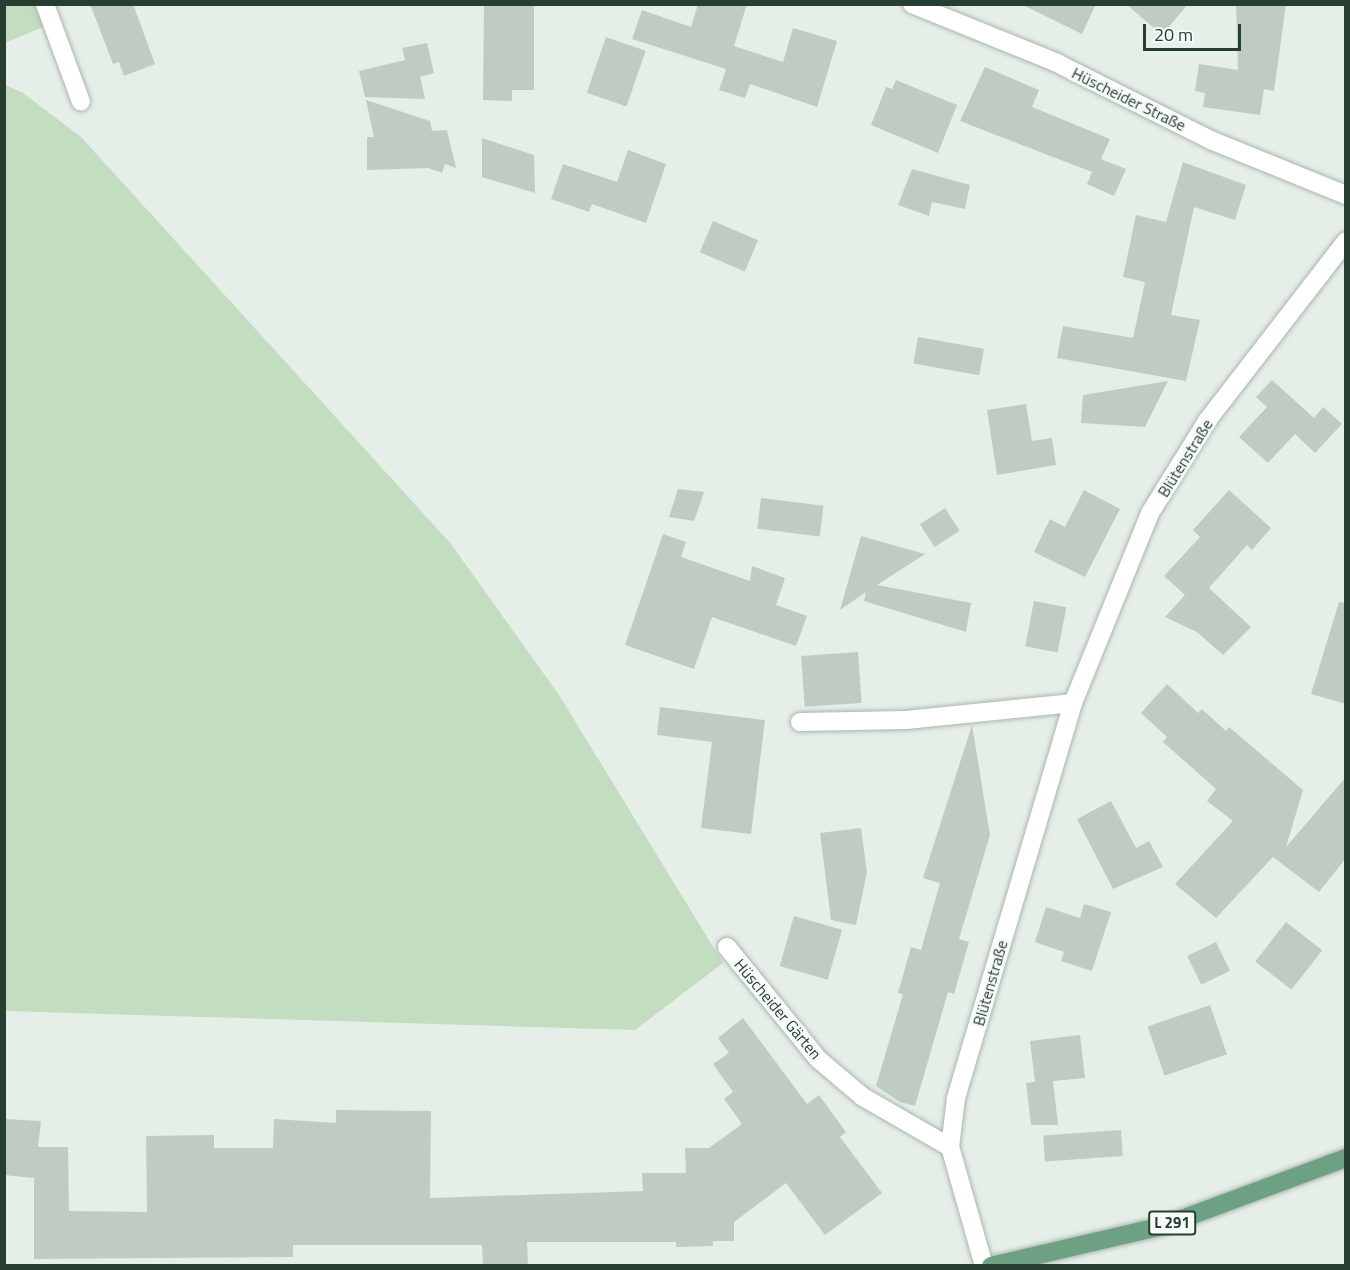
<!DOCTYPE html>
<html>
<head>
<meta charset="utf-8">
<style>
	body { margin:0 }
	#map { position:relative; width:1350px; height:1270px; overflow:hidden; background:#e6eee8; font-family:"Titillium Web",sans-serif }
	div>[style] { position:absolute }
	.green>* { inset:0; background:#c3ddc1 }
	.building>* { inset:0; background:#bfccc3; transform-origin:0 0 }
	.roads { filter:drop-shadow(0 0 2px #a9b6ad) drop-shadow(0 0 2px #a9b6ad) }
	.minor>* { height:18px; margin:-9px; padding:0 9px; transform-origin:9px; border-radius:9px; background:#fff }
	.primary>* { height:18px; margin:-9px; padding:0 9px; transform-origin:9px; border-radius:9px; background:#6ea083 }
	span { translate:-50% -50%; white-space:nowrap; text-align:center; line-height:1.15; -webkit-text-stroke:6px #f7fbf8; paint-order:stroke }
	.shield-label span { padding:2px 4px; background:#f7fbf8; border:2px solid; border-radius:4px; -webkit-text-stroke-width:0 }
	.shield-label { font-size:15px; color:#263f30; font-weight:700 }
	.street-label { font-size:16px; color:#263f30 }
	.frame { position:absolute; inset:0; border:6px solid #263f30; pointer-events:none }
	.scale { position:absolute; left:1143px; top:24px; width:98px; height:27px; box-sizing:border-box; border:3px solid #263f30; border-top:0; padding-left:8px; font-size:18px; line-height:21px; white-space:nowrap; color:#263f30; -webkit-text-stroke:4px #f7fbf8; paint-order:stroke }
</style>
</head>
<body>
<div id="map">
	<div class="green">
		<i style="clip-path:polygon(5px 4px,35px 5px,43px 27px,5px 43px)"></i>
		<i style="clip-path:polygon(4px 84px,23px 93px,81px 137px,451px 544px,559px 695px,723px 963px,635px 1030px,5px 1011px)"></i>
	</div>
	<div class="building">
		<i style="clip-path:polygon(90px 4px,133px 4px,155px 64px,124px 76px,119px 62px,113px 64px)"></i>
		<i style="clip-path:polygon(484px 4px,534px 4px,534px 90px,512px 90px,512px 101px,483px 100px)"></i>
		<i style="clip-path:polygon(698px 4px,747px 4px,734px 46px,783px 62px,793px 28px,837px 41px,817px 107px,750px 84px,745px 98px,719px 90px,726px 69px,632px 39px,642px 10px,691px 27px)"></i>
		<i style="clip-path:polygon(1021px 4px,1096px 4px,1082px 34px)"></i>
		<i style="clip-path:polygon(1126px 4px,1188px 4px,1162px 35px)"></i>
		<i style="clip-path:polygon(1236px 4px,1286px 4px,1274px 91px,1264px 89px,1260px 115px,1203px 107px,1205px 93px,1195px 91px,1199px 64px,1238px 70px)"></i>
		<i style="left:606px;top:37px;width:42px;height:59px;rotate:19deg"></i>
		<i style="clip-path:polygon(427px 43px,434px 73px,420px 77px,425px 99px,365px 97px,359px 71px,405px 60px,402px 48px)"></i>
		<i style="clip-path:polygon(985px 67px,1039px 90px,1032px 107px,1110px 139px,1101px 159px,1126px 169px,1114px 196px,1087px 184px,1092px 172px,960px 121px)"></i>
		<i style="clip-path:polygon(896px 80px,957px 105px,938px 153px,871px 125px,886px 87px,892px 89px)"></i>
		<i style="clip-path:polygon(366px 100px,430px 121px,432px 131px,447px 130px,456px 168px,445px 164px,442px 173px,428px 168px,367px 170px,367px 137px,374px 137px)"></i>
		<i style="clip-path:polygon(482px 138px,534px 155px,535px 193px,482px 177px)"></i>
		<i style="clip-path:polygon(628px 150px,666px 164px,646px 223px,592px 204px,589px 212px,551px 199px,563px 164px,617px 182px)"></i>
		<i style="clip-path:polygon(1183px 162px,1246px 185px,1235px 220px,1194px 207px,1171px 315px,1200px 320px,1186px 381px,1057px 358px,1063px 326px,1133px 338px,1145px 282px,1123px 277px,1136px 215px,1166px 222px)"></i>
		<i style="clip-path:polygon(912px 169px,970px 185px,965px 209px,932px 202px,929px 216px,898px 205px)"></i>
		<i style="left:713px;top:221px;width:49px;height:34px;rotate:23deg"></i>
		<i style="left:918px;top:337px;width:67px;height:27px;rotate:10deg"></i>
		<i style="clip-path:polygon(1272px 380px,1314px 418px,1323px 407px,1342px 424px,1315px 453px,1295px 434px,1268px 463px,1239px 437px,1267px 407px,1256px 397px)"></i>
		<i style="clip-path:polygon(1168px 381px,1145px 427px,1081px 423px,1083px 395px)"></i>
		<i style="clip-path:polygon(1026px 404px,1032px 441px,1052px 438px,1056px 465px,997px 475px,987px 410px)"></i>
		<i style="clip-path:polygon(678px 489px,704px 492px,694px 521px,669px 517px)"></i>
		<i style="clip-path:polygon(1084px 490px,1120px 509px,1085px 577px,1034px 552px,1050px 519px,1065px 527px)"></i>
		<i style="clip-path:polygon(1229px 490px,1271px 528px,1252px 550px,1247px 545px,1209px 588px,1251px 627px,1223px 655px,1197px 632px,1165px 617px,1185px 595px,1164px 576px,1200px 537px,1193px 530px)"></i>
		<i style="left:761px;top:498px;width:63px;height:31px;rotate:7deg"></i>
		<i style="left:945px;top:508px;width:27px;height:30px;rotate:57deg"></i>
		<i style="clip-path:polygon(663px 534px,686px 542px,681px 557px,750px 581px,752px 566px,785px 578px,776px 605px,807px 616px,796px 646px,712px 617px,694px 669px,625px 645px)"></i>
		<i style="clip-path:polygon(861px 536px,925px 554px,877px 585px,971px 603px,966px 632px,864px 601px,866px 592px,840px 610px)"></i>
		<i style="left:1034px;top:601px;width:33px;height:46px;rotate:11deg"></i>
		<i style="clip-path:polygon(1339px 602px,1346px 603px,1346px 704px,1311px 694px)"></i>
		<i style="left:858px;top:652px;width:51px;height:57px;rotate:86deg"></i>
		<i style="clip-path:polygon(1167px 684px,1198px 713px,1202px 709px,1226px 731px,1229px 727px,1303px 790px,1286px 847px,1346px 777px,1346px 858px,1319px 892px,1273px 857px,1216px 918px,1175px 884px,1233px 821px,1207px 801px,1216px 789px,1163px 742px,1167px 737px,1141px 713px)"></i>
		<i style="clip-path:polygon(660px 707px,765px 720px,751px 834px,701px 828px,712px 742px,657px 735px)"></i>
		<i style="clip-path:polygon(972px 725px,990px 835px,959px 939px,969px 942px,954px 994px,948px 992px,915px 1106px,900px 1102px,876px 1086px,903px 994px,898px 993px,911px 947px,921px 950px,940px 883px,923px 878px)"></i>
		<i style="clip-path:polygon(1111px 801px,1136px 848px,1149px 841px,1163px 867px,1113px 889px,1077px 819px)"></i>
		<i style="clip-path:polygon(861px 828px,867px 872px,856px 925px,831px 920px,820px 833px)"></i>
		<i style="clip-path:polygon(1084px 904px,1111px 912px,1092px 971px,1061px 961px,1064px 952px,1035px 942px,1046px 907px,1080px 918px)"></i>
		<i style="left:794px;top:916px;width:50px;height:52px;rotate:16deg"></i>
		<i style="left:1286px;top:922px;width:46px;height:50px;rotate:38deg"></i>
		<i style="left:1216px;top:942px;width:32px;height:32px;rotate:64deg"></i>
		<i style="left:1210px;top:1005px;width:52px;height:66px;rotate:71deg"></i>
		<i style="clip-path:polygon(743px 1018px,807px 1104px,819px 1095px,846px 1132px,840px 1137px,882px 1193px,825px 1235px,786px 1183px,734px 1222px,734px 1241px,713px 1241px,713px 1246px,676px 1247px,676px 1242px,527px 1242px,528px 1266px,483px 1266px,482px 1245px,293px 1245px,293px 1257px,34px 1259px,34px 1178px,4px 1175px,4px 1119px,41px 1121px,38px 1147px,68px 1147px,69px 1211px,147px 1212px,146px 1136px,214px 1135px,214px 1148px,273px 1148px,274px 1119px,336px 1123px,336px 1110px,431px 1111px,430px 1198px,643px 1191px,642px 1173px,686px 1173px,685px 1148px,709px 1148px,742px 1124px,724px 1099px,733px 1092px,713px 1064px,729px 1053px,718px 1038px)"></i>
		<i style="clip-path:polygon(1080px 1035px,1085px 1078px,1053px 1081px,1058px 1125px,1031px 1125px,1026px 1083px,1035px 1082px,1030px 1041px)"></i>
		<i style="left:1121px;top:1130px;width:26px;height:78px;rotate:86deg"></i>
	</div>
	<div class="roads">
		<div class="minor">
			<i style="left:45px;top:4px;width:104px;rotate:69.8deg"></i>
			<i style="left:912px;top:4px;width:157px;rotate:22.1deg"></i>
			<i style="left:1057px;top:63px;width:174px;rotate:26.6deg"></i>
			<i style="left:1213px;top:141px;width:144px;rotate:22.1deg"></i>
			<i style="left:800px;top:722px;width:106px;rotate:-1.1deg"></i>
			<i style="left:906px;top:720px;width:168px;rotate:-5.8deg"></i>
			<i style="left:727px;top:947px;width:144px;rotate:50.9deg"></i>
			<i style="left:818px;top:1059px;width:59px;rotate:40.2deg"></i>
			<i style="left:863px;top:1097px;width:100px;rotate:29.9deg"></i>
			<i style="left:984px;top:1266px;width:124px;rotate:-105.9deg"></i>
			<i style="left:950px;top:1147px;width:49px;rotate:-83deg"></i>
			<i style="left:956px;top:1098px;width:412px;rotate:-73.5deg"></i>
			<i style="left:1073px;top:703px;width:205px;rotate:-67.9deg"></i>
			<i style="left:1150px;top:513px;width:108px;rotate:-58.2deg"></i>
			<i style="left:1207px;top:421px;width:227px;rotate:-52.3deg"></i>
		</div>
		<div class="primary">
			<i style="left:991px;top:1266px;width:177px;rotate:-13.1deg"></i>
			<i style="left:1163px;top:1226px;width:195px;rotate:-20.4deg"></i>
		</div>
	</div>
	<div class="shield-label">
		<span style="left:1172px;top:1223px">L 291</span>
	</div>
	<div class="street-label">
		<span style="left:1129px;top:99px;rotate:26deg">Hüscheider Straße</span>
		<span style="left:1185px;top:458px;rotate:-58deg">Blütenstraße</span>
		<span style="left:990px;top:983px;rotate:-74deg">Blütenstraße</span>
		<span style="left:778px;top:1009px;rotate:50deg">Hüscheider Gärten</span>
	</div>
	<div class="frame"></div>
	<div class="scale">20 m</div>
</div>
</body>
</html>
